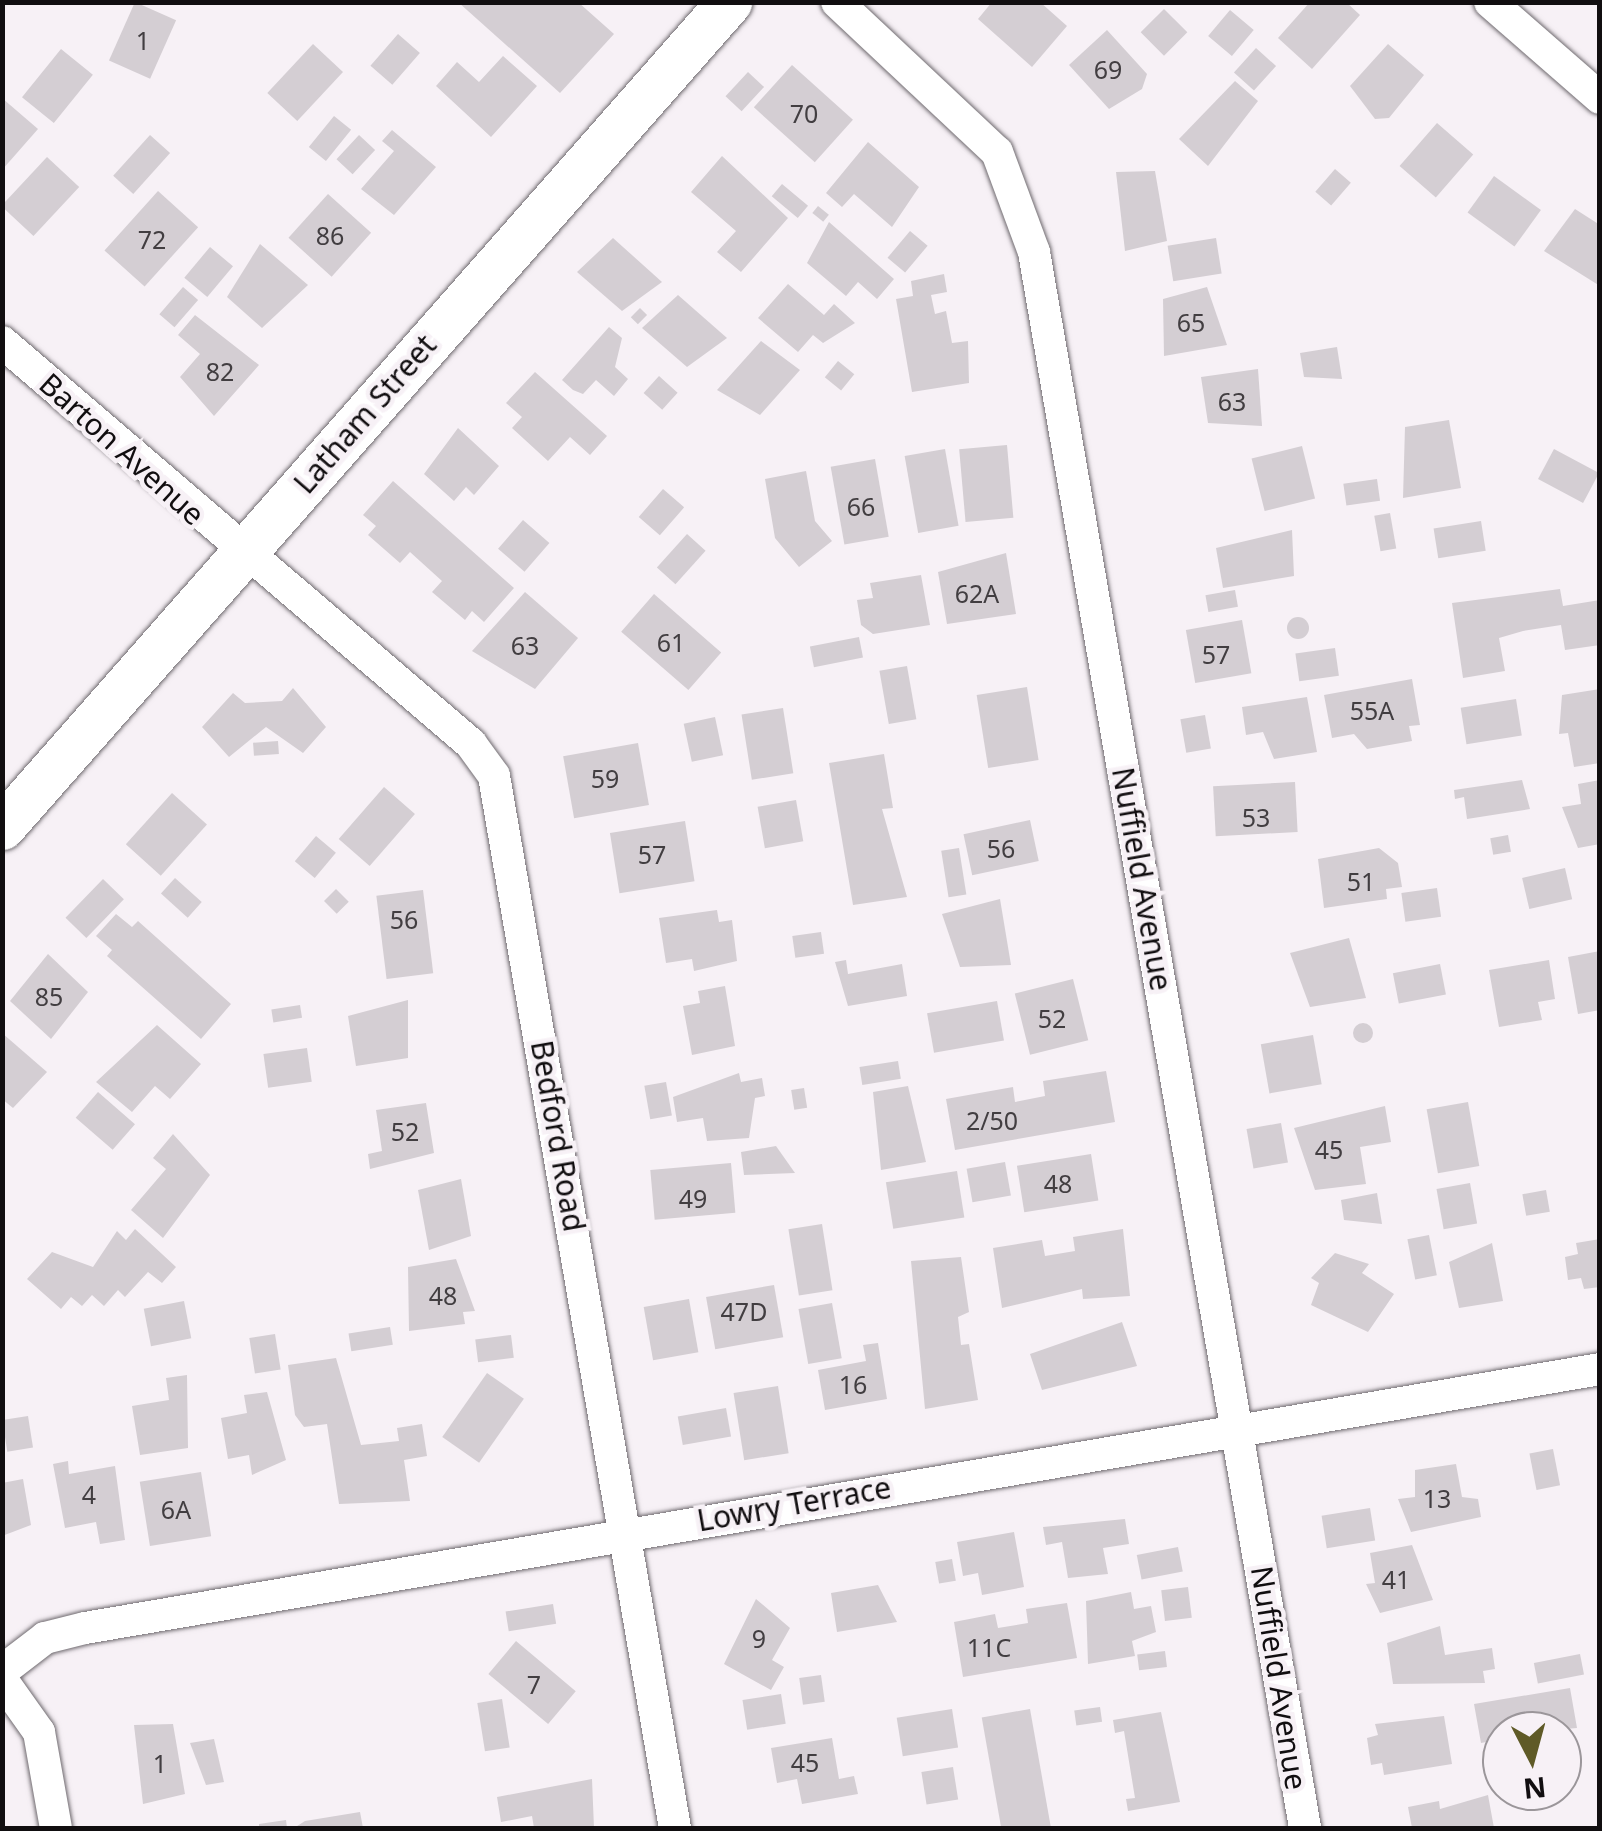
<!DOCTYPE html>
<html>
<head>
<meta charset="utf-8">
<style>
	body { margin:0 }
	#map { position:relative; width:1602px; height:1831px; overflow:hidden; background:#f7f1f6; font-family:"Noto Sans",sans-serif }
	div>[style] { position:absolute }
	.building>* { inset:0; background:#d4ced3; transform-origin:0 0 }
	.round { border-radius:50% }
	.roads { filter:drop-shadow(0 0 2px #6f6a6f) drop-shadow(0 0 2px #6f6a6f) }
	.minor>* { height:32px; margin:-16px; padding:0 16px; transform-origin:16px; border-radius:16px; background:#fff }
	.secondary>* { height:45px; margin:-22.5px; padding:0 22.5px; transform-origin:22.5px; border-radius:22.5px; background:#fff }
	span { translate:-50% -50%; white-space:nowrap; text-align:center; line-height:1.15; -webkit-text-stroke:9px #f7f1f6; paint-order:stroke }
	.number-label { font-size:25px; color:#423e41 }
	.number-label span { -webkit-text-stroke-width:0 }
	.street-label { font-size:30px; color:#110e10 }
	.frame { position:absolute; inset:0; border:5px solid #110e10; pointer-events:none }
	.north { position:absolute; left:1482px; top:1711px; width:100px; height:100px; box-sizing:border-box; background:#f7f1f6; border:2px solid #9b969a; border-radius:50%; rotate:174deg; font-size:28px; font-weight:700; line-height:40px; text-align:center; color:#110e10 }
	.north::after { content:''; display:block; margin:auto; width:35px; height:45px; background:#5f5a27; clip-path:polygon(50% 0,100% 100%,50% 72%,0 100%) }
</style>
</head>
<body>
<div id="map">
	<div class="building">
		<i style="left:135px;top:2px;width:45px;height:64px;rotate:24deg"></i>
		<i style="clip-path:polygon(458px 2px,578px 2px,614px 34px,560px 93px)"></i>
		<i style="clip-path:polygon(992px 2px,1040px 2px,1067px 26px,1032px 67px,978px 19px)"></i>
		<i style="clip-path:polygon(1310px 2px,1346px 2px,1360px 15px,1312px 69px,1278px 38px)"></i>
		<i style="left:1164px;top:9px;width:33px;height:33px;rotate:45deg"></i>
		<i style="left:1230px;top:10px;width:31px;height:34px;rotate:40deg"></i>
		<i style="clip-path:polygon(1107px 30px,1147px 74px,1142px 89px,1109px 109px,1069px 65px)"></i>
		<i style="left:398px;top:34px;width:29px;height:42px;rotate:41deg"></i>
		<i style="left:313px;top:44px;width:41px;height:67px;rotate:43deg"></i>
		<i style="clip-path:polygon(1388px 44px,1424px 75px,1389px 118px,1375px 119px,1350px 86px)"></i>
		<i style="left:1256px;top:48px;width:27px;height:33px;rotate:42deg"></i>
		<i style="left:61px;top:49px;width:41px;height:62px;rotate:39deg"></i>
		<i style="clip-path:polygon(503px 56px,537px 86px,491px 137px,436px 86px,457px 62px,479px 82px)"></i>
		<i style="left:792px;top:65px;width:82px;height:57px;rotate:42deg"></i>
		<i style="left:748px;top:72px;width:22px;height:33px;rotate:43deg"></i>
		<i style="clip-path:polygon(1235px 81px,1258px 101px,1208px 166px,1179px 139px)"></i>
		<i style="clip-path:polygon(2px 98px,38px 129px,2px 170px)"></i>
		<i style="left:334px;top:116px;width:22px;height:40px;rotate:39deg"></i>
		<i style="left:1437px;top:123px;width:48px;height:57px;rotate:41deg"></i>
		<i style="clip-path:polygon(392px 130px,436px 167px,394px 215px,361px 189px,394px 151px,382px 141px)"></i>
		<i style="left:150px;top:135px;width:27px;height:55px;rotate:42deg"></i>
		<i style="left:359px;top:135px;width:22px;height:33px;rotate:43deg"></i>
		<i style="clip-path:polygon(868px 142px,919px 187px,892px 227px,854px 194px,842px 207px,826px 193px)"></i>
		<i style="clip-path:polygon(722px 156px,788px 218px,741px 272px,717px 252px,736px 231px,691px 192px)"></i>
		<i style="left:47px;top:157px;width:44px;height:67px;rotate:43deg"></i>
		<i style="left:1335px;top:169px;width:21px;height:30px;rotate:41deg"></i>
		<i style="clip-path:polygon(1155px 171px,1167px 241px,1125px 251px,1116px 172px)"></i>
		<i style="left:1494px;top:176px;width:58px;height:45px;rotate:36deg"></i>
		<i style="left:782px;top:184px;width:34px;height:16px;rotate:40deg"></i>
		<i style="left:158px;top:191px;width:54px;height:80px;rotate:42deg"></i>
		<i style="left:328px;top:194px;width:58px;height:59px;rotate:42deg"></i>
		<i style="left:818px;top:206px;width:14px;height:9px;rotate:39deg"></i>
		<i style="clip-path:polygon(1575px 209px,1600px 225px,1600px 286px,1544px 251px)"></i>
		<i style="clip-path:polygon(829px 222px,894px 279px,877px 299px,858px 282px,846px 296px,807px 263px)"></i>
		<i style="left:910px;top:231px;width:23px;height:35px;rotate:40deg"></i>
		<i style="clip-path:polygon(613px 238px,662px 282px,622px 311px,577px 272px)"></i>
		<i style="left:1216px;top:238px;width:36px;height:49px;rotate:81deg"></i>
		<i style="clip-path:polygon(260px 244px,308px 285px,262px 328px,227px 297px)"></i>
		<i style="left:210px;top:247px;width:30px;height:40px;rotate:40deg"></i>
		<i style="clip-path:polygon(944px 274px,947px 292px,931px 295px,935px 314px,946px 311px,952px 343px,968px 341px,969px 383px,912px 392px,896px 299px,913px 296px,911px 281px)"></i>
		<i style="clip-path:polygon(788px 284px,824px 315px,834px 304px,855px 323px,823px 343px,813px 335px,798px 352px,758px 318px)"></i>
		<i style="left:183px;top:287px;width:20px;height:36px;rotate:41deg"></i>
		<i style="clip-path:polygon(1207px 287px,1227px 345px,1164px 356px,1163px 299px)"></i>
		<i style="clip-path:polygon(678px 295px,727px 338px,687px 367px,642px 328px)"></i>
		<i style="left:640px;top:308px;width:10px;height:13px;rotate:45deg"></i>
		<i style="clip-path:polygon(195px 315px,259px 365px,214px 416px,180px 377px,200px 354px,178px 335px)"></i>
		<i style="clip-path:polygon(609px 327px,622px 338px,615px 367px,628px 379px,614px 396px,596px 380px,583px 394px,573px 390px,562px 380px)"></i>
		<i style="clip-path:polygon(761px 341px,800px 370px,760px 415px,717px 390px)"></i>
		<i style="clip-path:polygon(1337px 347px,1342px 379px,1304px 377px,1300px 353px)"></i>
		<i style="left:838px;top:361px;width:21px;height:21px;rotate:39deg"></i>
		<i style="clip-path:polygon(1258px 369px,1262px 426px,1208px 423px,1201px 377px)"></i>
		<i style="clip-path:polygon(535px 372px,607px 436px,590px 455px,570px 437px,548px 461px,512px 428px,522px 417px,506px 403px)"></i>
		<i style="left:659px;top:376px;width:25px;height:23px;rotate:42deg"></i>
		<i style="clip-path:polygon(1449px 420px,1461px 488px,1403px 498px,1405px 427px)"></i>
		<i style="clip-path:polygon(458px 428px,499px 466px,474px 495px,466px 487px,454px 501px,424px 474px)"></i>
		<i style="left:1007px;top:445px;width:73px;height:48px;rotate:85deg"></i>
		<i style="left:1302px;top:446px;width:54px;height:52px;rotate:76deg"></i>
		<i style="left:945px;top:449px;width:78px;height:41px;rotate:80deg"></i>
		<i style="left:1554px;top:449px;width:51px;height:34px;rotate:28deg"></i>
		<i style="left:875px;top:459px;width:79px;height:45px;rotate:80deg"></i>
		<i style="clip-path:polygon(806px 471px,815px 521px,832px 541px,799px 567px,775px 538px,765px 479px)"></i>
		<i style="left:1377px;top:479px;width:22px;height:34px;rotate:82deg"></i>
		<i style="clip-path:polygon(393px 481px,514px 588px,484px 622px,472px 611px,465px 620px,432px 592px,442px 581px,410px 552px,400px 563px,368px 535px,376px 526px,363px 515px)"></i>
		<i style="left:663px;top:489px;width:28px;height:37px;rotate:41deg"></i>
		<i style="left:1390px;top:513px;width:36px;height:16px;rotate:80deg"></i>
		<i style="left:523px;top:520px;width:35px;height:38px;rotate:41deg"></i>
		<i style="left:1481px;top:521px;width:30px;height:48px;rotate:81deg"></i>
		<i style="clip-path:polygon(1292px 530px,1294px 576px,1223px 588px,1216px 548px)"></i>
		<i style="left:687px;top:534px;width:25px;height:45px;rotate:42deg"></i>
		<i style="clip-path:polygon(1006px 553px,1016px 614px,947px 624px,938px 572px)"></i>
		<i style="clip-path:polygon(921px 575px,930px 625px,873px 634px,861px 625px,857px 600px,873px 598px,870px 583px)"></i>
		<i style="clip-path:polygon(1560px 589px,1563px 606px,1600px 600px,1600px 645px,1565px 650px,1561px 625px,1523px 631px,1499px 638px,1505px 671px,1463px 678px,1452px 603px)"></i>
		<i style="left:1235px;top:590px;width:17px;height:30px;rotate:80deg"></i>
		<i style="clip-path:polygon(525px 592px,578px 638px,535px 689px,472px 651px)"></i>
		<i style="left:654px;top:594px;width:89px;height:50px;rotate:41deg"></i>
		<i class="round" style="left:1287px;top:617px;width:22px;height:22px"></i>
		<i style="left:1242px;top:620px;width:54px;height:57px;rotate:80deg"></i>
		<i style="left:859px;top:637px;width:21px;height:50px;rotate:79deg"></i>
		<i style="left:1335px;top:648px;width:28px;height:40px;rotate:82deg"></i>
		<i style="left:907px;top:666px;width:54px;height:28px;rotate:80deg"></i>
		<i style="clip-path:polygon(1412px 679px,1420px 725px,1409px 726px,1412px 741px,1367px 749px,1354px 734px,1332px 738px,1324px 695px)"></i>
		<i style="left:1027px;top:687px;width:74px;height:51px;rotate:81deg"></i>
		<i style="clip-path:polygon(293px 688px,326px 727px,303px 753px,266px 727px,229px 757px,202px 727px,233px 693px,245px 703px,282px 701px)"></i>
		<i style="clip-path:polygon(1600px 689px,1600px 763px,1574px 767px,1568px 733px,1559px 734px,1562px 695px)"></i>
		<i style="clip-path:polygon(1307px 697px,1317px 752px,1274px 759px,1263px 732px,1246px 735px,1242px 707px)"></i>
		<i style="left:1516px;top:699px;width:37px;height:56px;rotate:81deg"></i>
		<i style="left:783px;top:708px;width:66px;height:42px;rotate:81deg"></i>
		<i style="left:1205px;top:715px;width:34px;height:25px;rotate:80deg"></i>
		<i style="left:715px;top:717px;width:39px;height:32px;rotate:78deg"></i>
		<i style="left:278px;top:741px;width:13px;height:25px;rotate:86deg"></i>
		<i style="left:638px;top:743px;width:63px;height:76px;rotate:80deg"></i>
		<i style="clip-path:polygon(884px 754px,893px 808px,882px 809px,907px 897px,853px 905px,829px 763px)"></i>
		<i style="clip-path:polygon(1522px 780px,1530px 809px,1467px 819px,1464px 797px,1455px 799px,1454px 790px)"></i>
		<i style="clip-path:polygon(1600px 780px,1600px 844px,1578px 848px,1562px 807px,1581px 804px,1578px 784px)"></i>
		<i style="left:1295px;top:782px;width:50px;height:82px;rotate:87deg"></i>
		<i style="left:384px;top:787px;width:41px;height:69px;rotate:41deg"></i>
		<i style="left:172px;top:793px;width:47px;height:69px;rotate:42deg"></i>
		<i style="left:796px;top:800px;width:42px;height:39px;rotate:80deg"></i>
		<i style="left:1030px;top:820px;width:42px;height:68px;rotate:78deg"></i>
		<i style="left:685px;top:821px;width:61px;height:76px;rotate:81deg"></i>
		<i style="left:1508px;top:835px;width:17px;height:18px;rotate:80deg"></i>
		<i style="left:316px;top:836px;width:26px;height:33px;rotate:40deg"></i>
		<i style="left:959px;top:848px;width:47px;height:18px;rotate:81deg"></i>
		<i style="clip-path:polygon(1379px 848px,1398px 863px,1402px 887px,1386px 889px,1387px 899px,1324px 908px,1318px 859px)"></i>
		<i style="left:1565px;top:868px;width:32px;height:44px;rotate:77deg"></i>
		<i style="left:175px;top:878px;width:36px;height:21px;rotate:42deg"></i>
		<i style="left:103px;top:879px;width:29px;height:54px;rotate:44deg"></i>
		<i style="left:1437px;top:888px;width:29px;height:36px;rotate:82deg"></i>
		<i style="left:336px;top:889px;width:18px;height:17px;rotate:45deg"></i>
		<i style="left:423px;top:890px;width:84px;height:47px;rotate:83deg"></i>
		<i style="clip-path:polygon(1000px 899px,1011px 965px,960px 967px,942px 914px)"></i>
		<i style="clip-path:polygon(717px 910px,719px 922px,732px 920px,737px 961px,694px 971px,692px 959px,666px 963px,659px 918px)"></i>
		<i style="clip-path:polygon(116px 914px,132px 927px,138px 921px,231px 1004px,201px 1039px,107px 956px,112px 950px,96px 936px)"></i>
		<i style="left:821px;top:932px;width:22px;height:29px;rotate:82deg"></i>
		<i style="clip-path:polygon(1349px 938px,1366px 998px,1310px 1007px,1290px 953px)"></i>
		<i style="clip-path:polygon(1600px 951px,1600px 1010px,1578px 1014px,1568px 957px)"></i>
		<i style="clip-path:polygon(48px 954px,88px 992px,51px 1039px,10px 1001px)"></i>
		<i style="clip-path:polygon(846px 960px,848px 974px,902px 964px,907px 996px,848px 1006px,835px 962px)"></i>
		<i style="clip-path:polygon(1549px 960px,1555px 999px,1538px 1002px,1542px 1020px,1499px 1027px,1489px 970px)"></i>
		<i style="left:1440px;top:964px;width:31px;height:48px;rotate:79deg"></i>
		<i style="left:1073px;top:979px;width:63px;height:60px;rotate:76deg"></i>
		<i style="clip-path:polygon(725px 986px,735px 1046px,692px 1055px,683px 1006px,700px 1003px,698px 991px)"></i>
		<i style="clip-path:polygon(408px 1000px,408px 1058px,356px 1066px,348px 1016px)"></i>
		<i style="left:997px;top:1001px;width:40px;height:71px;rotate:80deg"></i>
		<i style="left:300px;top:1005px;width:13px;height:29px;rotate:81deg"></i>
		<i class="round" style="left:1353px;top:1023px;width:20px;height:20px"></i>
		<i style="clip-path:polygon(157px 1025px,201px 1064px,170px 1099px,155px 1086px,132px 1112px,96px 1082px)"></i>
		<i style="clip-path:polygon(2px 1033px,47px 1072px,13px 1108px,2px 1099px)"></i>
		<i style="left:1313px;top:1035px;width:50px;height:53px;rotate:80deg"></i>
		<i style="left:307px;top:1048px;width:34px;height:44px;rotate:82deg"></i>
		<i style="left:898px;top:1061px;width:18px;height:39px;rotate:81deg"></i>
		<i style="clip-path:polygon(1106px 1071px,1115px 1122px,955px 1150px,946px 1099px,1013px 1087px,1015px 1102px,1045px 1096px,1043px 1081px)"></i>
		<i style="clip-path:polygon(739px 1073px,741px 1082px,762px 1078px,765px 1096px,755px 1098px,749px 1138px,707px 1141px,703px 1118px,677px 1122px,673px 1097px)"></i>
		<i style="left:666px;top:1082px;width:34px;height:22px;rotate:80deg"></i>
		<i style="clip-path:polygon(908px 1086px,926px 1162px,881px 1170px,873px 1092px)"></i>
		<i style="left:804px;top:1088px;width:20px;height:13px;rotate:81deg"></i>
		<i style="left:98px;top:1092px;width:49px;height:34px;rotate:41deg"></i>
		<i style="left:1468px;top:1102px;width:65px;height:42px;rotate:80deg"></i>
		<i style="clip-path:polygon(426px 1103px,434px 1153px,370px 1169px,368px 1154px,382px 1151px,376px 1110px)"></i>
		<i style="clip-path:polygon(1385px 1106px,1391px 1142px,1360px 1147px,1366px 1184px,1315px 1190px,1294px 1128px)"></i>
		<i style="left:1281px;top:1123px;width:40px;height:35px;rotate:80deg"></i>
		<i style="clip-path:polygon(173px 1134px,210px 1175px,163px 1238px,131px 1210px,166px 1169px,153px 1158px)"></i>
		<i style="clip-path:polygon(776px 1146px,795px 1173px,744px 1175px,741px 1152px)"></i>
		<i style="left:1091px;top:1154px;width:47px;height:75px;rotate:81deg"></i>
		<i style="left:1005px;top:1162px;width:34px;height:39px;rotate:80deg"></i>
		<i style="left:731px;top:1163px;width:50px;height:81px;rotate:85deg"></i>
		<i style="left:957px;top:1171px;width:47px;height:72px;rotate:81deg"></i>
		<i style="clip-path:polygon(461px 1179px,471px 1236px,429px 1250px,418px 1190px)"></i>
		<i style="left:1470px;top:1183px;width:41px;height:34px;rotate:80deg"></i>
		<i style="left:1546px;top:1190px;width:22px;height:24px;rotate:80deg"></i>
		<i style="clip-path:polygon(1377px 1193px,1382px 1224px,1344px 1220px,1341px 1200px)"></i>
		<i style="left:822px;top:1224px;width:67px;height:34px;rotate:81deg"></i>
		<i style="clip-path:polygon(135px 1229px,176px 1267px,162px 1283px,148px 1272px,125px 1297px,118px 1290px,104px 1306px,92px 1295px,82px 1306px,71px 1297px,61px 1309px,27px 1279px,52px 1252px,93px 1267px,117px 1231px,126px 1240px)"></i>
		<i style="clip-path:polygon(1123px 1229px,1130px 1296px,1083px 1299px,1082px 1289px,1002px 1308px,993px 1248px,1042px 1240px,1045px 1256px,1075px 1251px,1073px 1237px)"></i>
		<i style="left:1429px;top:1235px;width:41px;height:22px;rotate:79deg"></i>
		<i style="clip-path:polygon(1600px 1239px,1600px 1287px,1584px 1289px,1581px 1278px,1568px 1280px,1565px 1257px,1578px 1254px,1576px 1243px)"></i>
		<i style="clip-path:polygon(1492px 1243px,1503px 1301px,1459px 1308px,1449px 1262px)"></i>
		<i style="clip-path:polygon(1335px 1253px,1369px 1264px,1362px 1273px,1394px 1294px,1368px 1332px,1311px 1305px,1319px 1283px,1311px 1278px)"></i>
		<i style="clip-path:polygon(961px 1257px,969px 1312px,958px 1317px,961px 1345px,969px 1344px,978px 1400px,925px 1409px,911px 1261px)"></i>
		<i style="clip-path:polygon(456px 1259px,475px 1311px,463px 1312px,465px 1324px,409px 1331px,408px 1267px)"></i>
		<i style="left:774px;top:1285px;width:53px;height:69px;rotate:80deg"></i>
		<i style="left:689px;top:1299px;width:54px;height:46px;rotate:80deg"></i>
		<i style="left:184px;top:1301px;width:38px;height:41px;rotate:79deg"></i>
		<i style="left:832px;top:1303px;width:56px;height:34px;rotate:80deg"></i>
		<i style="clip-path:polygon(1122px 1322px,1137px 1366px,1042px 1390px,1030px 1354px)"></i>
		<i style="left:390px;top:1327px;width:18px;height:42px;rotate:81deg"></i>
		<i style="left:275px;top:1334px;width:36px;height:26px;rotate:81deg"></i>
		<i style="left:511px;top:1335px;width:23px;height:36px;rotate:83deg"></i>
		<i style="clip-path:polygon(878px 1343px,887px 1399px,825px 1410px,818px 1370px,866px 1361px,863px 1345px)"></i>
		<i style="clip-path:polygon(336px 1358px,361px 1445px,399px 1441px,397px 1428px,422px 1424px,427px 1456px,404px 1460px,410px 1501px,339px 1504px,327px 1424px,304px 1427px,295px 1415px,288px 1365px)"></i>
		<i style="left:487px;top:1373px;width:45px;height:78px;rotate:35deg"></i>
		<i style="clip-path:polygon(187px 1375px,188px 1448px,140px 1455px,132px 1406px,169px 1400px,166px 1378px)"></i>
		<i style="left:778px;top:1386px;width:68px;height:45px;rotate:81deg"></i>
		<i style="clip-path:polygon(267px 1392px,286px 1460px,252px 1475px,249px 1455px,228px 1459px,221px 1418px,247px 1413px,244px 1395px)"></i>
		<i style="left:726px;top:1408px;width:29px;height:49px;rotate:80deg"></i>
		<i style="left:28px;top:1416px;width:32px;height:26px;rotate:81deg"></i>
		<i style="left:1553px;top:1449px;width:37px;height:24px;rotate:79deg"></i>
		<i style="clip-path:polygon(68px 1461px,69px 1474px,115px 1466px,125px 1540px,100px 1544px,96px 1522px,65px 1528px,53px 1464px)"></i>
		<i style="clip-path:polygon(1456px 1464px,1462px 1497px,1478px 1499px,1481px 1517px,1411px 1532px,1398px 1499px,1415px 1497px,1415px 1470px)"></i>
		<i style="left:201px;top:1472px;width:65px;height:62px;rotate:81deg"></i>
		<i style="clip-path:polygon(23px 1479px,31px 1525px,2px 1536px,2px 1483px)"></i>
		<i style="left:1370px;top:1508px;width:33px;height:49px;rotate:81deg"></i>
		<i style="clip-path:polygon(1125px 1519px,1129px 1544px,1103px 1548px,1108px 1574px,1068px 1578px,1062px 1542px,1046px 1545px,1043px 1527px)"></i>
		<i style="clip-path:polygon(1014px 1532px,1024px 1587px,982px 1595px,978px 1573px,963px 1576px,957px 1542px)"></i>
		<i style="clip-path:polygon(1412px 1545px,1433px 1600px,1380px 1613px,1366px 1584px,1375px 1583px,1370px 1553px)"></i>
		<i style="left:1178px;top:1547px;width:25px;height:42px;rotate:79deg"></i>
		<i style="left:952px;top:1559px;width:22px;height:17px;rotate:80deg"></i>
		<i style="clip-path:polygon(878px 1585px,897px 1622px,837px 1632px,831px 1593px)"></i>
		<i style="left:1188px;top:1587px;width:31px;height:27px;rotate:83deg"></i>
		<i style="clip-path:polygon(1131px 1592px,1134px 1609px,1151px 1606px,1156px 1632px,1132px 1641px,1135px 1656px,1088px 1664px,1086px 1601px)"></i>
		<i style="clip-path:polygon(756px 1599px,790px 1628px,772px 1660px,784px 1667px,771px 1690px,724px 1664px)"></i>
		<i style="clip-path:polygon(1067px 1603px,1077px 1658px,963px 1677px,954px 1622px,995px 1614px,998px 1628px,1028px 1623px,1026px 1609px)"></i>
		<i style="left:553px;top:1604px;width:20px;height:48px;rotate:81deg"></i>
		<i style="clip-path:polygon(1440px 1626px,1445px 1655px,1492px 1648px,1495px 1669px,1483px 1671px,1485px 1683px,1393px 1684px,1387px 1643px)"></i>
		<i style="left:516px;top:1641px;width:78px;height:43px;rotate:40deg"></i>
		<i style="left:1165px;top:1651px;width:16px;height:28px;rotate:83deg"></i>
		<i style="left:1580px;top:1654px;width:21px;height:47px;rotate:79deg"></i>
		<i style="left:821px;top:1675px;width:27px;height:22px;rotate:82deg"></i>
		<i style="clip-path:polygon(1570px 1688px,1577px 1728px,1565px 1729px,1566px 1739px,1562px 1731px,1502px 1731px,1502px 1739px,1481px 1743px,1474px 1704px)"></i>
		<i style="left:781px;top:1694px;width:30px;height:39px;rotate:81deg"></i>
		<i style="left:502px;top:1699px;width:49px;height:25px;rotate:81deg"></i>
		<i style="left:1100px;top:1707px;width:15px;height:26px;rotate:82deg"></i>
		<i style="left:952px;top:1709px;width:39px;height:56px;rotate:81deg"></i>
		<i style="left:1030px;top:1709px;width:121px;height:49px;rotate:80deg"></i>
		<i style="clip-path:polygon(1161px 1712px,1180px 1802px,1128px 1811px,1126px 1799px,1135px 1798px,1124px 1731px,1115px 1733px,1113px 1720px)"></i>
		<i style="clip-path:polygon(1444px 1716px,1452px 1764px,1384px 1775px,1382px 1763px,1371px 1765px,1367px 1738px,1378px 1735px,1375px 1724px)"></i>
		<i style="clip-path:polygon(173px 1724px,185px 1794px,143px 1804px,134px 1725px)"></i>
		<i style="clip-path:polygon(832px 1738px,839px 1779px,854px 1776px,858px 1794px,802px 1804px,797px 1779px,777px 1783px,771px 1748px)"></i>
		<i style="clip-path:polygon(214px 1739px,224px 1782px,206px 1785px,190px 1743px)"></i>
		<i style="left:953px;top:1767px;width:33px;height:32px;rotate:81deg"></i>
		<i style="clip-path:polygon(592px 1779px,594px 1828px,534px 1828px,532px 1816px,501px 1822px,497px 1797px)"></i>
		<i style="clip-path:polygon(1488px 1795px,1494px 1828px,1412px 1828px,1408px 1807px,1439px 1801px,1440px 1809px)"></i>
		<i style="clip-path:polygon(360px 1812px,363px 1828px,294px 1828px,305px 1821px)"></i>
		<i style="clip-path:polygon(286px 1820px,287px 1828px,259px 1828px,259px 1824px)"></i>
	</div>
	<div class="roads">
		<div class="minor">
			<i style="left:837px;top:2px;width:219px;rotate:43.2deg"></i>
			<i style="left:997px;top:152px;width:107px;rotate:69.7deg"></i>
			<i style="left:1034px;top:252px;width:1599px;rotate:80.24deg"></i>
			<i style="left:1490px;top:2px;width:146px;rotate:41.1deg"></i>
			<i style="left:2px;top:342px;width:618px;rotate:40.6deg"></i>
			<i style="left:471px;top:744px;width:39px;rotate:54deg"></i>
			<i style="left:494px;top:776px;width:1067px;rotate:80.24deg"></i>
			<i style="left:2px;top:1671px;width:54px;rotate:-37.5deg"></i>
			<i style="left:45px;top:1638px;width:41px;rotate:-14deg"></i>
			<i style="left:85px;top:1628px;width:1537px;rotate:-9.7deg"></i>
			<i style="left:2px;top:1680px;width:64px;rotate:54.6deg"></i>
			<i style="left:39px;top:1732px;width:97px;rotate:80deg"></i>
		</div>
		<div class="secondary">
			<i style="left:2px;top:827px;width:1100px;rotate:-48.61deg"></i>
		</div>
	</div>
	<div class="number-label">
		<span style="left:143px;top:40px">1</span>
		<span style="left:1108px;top:69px">69</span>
		<span style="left:804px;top:113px">70</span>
		<span style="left:330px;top:235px">86</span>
		<span style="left:152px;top:239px">72</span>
		<span style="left:1191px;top:322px">65</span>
		<span style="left:220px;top:371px">82</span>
		<span style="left:1232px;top:401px">63</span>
		<span style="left:861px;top:506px">66</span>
		<span style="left:977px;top:593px">62A</span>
		<span style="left:671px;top:642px">61</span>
		<span style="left:525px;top:645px">63</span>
		<span style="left:1216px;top:654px">57</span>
		<span style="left:1372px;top:710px">55A</span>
		<span style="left:605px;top:778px">59</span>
		<span style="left:1256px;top:817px">53</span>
		<span style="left:1001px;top:848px">56</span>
		<span style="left:652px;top:854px">57</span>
		<span style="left:1361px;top:881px">51</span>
		<span style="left:404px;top:919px">56</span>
		<span style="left:49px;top:996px">85</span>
		<span style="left:1052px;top:1018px">52</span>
		<span style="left:992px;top:1120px">2/50</span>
		<span style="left:405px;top:1131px">52</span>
		<span style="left:1329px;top:1149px">45</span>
		<span style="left:1058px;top:1183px">48</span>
		<span style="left:693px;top:1198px">49</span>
		<span style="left:443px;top:1295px">48</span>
		<span style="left:744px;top:1311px">47D</span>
		<span style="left:853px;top:1384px">16</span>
		<span style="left:89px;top:1494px">4</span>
		<span style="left:1437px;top:1498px">13</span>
		<span style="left:176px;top:1509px">6A</span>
		<span style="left:1396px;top:1579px">41</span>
		<span style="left:759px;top:1638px">9</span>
		<span style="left:989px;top:1647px">11C</span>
		<span style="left:534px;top:1684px">7</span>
		<span style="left:805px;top:1762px">45</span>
		<span style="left:160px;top:1763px">1</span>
	</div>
	<div class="street-label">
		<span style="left:365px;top:414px;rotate:-49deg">Latham Street</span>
		<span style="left:122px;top:449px;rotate:42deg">Barton Avenue</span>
		<span style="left:1142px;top:879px;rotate:80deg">Nuffield Avenue</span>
		<span style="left:558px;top:1136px;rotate:80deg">Bedford Road</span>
		<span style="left:794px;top:1504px;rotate:-10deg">Lowry Terrace</span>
		<span style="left:1279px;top:1678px;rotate:81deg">Nuffield Avenue</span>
	</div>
	<div class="frame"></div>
	<div class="north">N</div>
</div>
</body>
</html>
